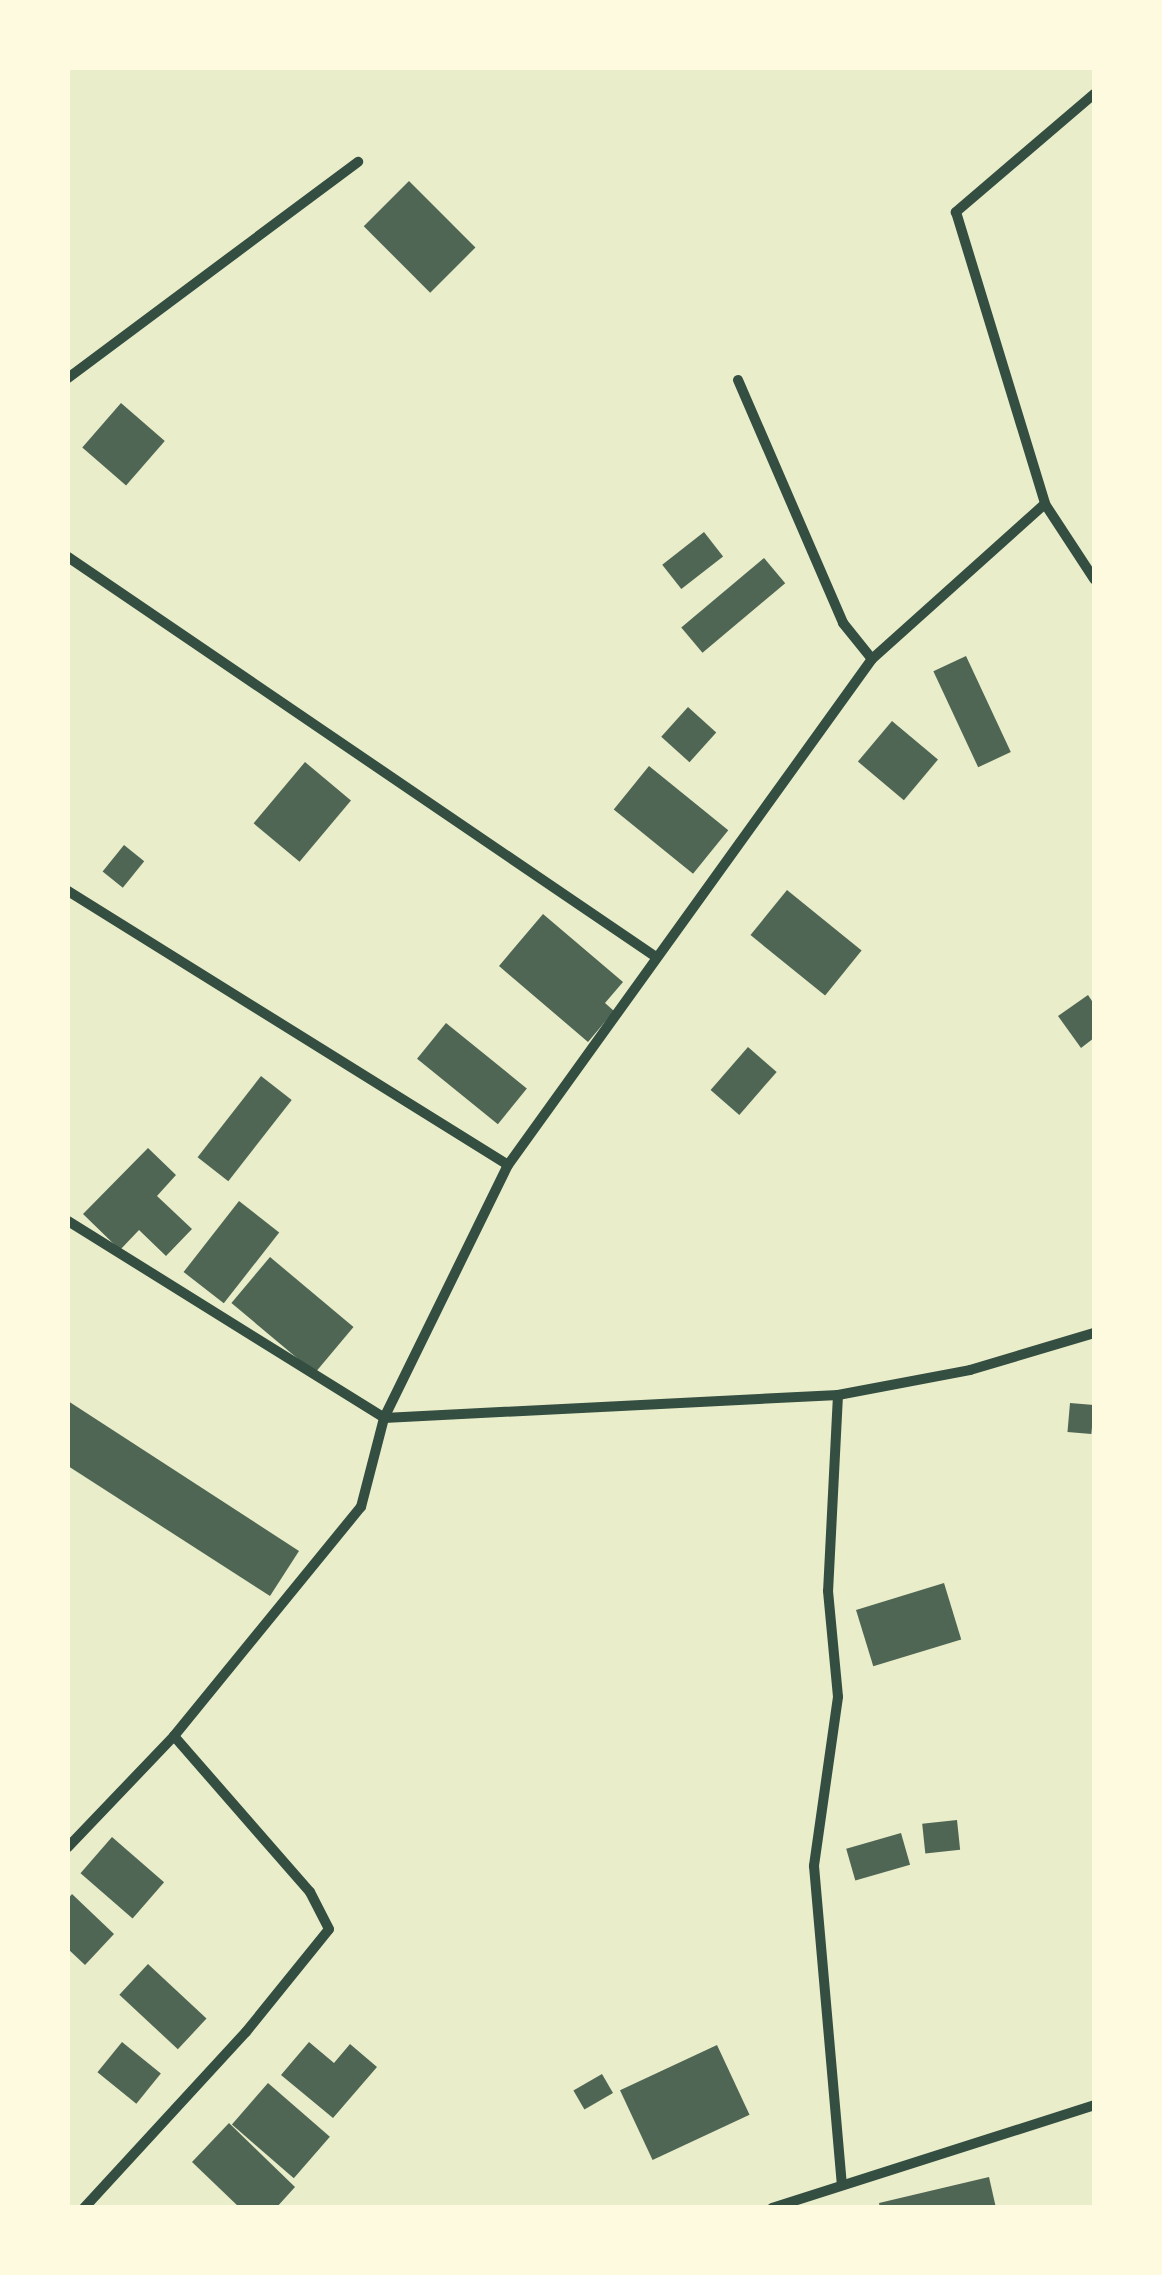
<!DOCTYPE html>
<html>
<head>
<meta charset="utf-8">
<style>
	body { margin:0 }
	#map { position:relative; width:1162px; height:2275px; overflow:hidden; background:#e9edc9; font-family:"DejaVu Sans",sans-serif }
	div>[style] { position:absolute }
	.building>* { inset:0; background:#4f6655; transform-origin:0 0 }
	.minor>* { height:10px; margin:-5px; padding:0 5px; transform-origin:5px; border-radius:5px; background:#344e41 }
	span { translate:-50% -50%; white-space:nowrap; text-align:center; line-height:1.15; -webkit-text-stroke:9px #fefae0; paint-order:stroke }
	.frame { position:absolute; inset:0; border:70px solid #fefae0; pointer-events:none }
</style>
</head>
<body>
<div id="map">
	<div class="building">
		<i style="left:409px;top:181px;width:94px;height:64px;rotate:45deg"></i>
		<i style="left:121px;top:403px;width:58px;height:59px;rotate:41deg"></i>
		<i style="left:704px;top:532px;width:31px;height:53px;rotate:52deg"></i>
		<i style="left:764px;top:558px;width:33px;height:108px;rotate:50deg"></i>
		<i style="left:966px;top:656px;width:106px;height:36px;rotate:65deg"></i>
		<i style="left:688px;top:707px;width:38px;height:40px;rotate:42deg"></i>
		<i style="left:892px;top:721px;width:60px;height:53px;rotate:40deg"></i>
		<i style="left:305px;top:762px;width:60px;height:80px;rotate:40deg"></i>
		<i style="left:649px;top:766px;width:102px;height:56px;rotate:39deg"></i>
		<i style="left:124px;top:845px;width:26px;height:34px;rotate:39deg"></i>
		<i style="left:787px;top:890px;width:96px;height:58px;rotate:39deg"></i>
		<i style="clip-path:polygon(543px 914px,623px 982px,605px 1003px,614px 1011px,588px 1042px,499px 966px)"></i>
		<i style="clip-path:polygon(1088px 995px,1094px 1004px,1094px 1038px,1081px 1048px,1058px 1016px)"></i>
		<i style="left:446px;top:1023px;width:104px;height:46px;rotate:39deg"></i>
		<i style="left:748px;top:1047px;width:38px;height:57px;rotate:41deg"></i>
		<i style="left:261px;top:1076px;width:39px;height:103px;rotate:38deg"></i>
		<i style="clip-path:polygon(148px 1148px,176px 1175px,157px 1196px,192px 1229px,166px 1256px,139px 1230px,120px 1250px,83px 1214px)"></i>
		<i style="left:239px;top:1201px;width:51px;height:90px;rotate:38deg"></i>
		<i style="left:270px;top:1257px;width:109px;height:60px;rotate:40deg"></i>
		<i style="clip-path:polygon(68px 1401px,299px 1551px,270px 1596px,68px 1466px)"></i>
		<i style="left:1070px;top:1403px;width:24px;height:29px;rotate:5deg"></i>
		<i style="left:944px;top:1583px;width:59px;height:92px;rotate:73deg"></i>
		<i style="left:957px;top:1820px;width:30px;height:35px;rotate:84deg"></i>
		<i style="left:901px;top:1833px;width:33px;height:57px;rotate:74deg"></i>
		<i style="left:112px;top:1837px;width:69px;height:48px;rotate:41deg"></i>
		<i style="clip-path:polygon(72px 1894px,114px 1934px,85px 1965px,68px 1949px,68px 1899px)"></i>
		<i style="left:148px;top:1964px;width:80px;height:42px;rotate:43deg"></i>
		<i style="left:122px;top:2042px;width:50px;height:39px;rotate:39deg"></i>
		<i style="clip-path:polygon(309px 2042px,334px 2063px,350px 2044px,377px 2067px,333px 2118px,281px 2075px)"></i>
		<i style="left:717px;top:2045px;width:77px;height:107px;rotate:65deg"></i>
		<i style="left:602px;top:2074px;width:22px;height:33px;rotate:60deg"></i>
		<i style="left:268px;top:2083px;width:82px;height:55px;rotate:41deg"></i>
		<i style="clip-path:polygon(229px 2123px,295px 2187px,276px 2208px,240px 2208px,192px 2162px)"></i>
		<i style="clip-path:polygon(989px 2177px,996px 2208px,880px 2208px,879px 2203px)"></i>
	</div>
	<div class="minor">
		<i style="left:1094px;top:94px;width:182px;rotate:139.5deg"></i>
		<i style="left:956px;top:212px;width:305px;rotate:73deg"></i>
		<i style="left:1045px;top:504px;width:90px;rotate:56.8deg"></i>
		<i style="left:68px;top:378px;width:362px;rotate:-36.7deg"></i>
		<i style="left:738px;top:380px;width:265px;rotate:66.6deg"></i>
		<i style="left:843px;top:623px;width:46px;rotate:51.1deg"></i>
		<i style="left:68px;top:557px;width:711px;rotate:34.23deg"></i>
		<i style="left:68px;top:891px;width:518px;rotate:31.91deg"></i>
		<i style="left:508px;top:1165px;width:623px;rotate:-54.27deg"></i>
		<i style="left:872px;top:659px;width:232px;rotate:-41.9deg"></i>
		<i style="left:68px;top:1221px;width:372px;rotate:31.9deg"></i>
		<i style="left:384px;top:1418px;width:455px;rotate:-2.9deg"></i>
		<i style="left:838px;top:1395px;width:134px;rotate:-10.7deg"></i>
		<i style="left:970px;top:1370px;width:129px;rotate:-16.6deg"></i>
		<i style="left:838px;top:1395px;width:196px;rotate:92.9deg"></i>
		<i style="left:828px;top:1591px;width:106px;rotate:84.6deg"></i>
		<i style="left:838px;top:1697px;width:171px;rotate:98.1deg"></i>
		<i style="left:814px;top:1866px;width:320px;rotate:85deg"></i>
		<i style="left:68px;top:1847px;width:153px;rotate:-46.3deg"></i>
		<i style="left:174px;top:1736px;width:296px;rotate:-50.8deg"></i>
		<i style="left:361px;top:1507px;width:92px;rotate:-75.5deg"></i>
		<i style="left:384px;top:1418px;width:282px;rotate:-63.9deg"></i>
		<i style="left:84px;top:2208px;width:239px;rotate:-47.4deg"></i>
		<i style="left:246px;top:2032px;width:132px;rotate:-51.1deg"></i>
		<i style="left:329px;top:1929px;width:42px;rotate:-117.2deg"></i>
		<i style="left:310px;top:1892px;width:207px;rotate:-131.1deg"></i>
		<i style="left:772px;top:2208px;width:338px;rotate:-17.7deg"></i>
	</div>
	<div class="frame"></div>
</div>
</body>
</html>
